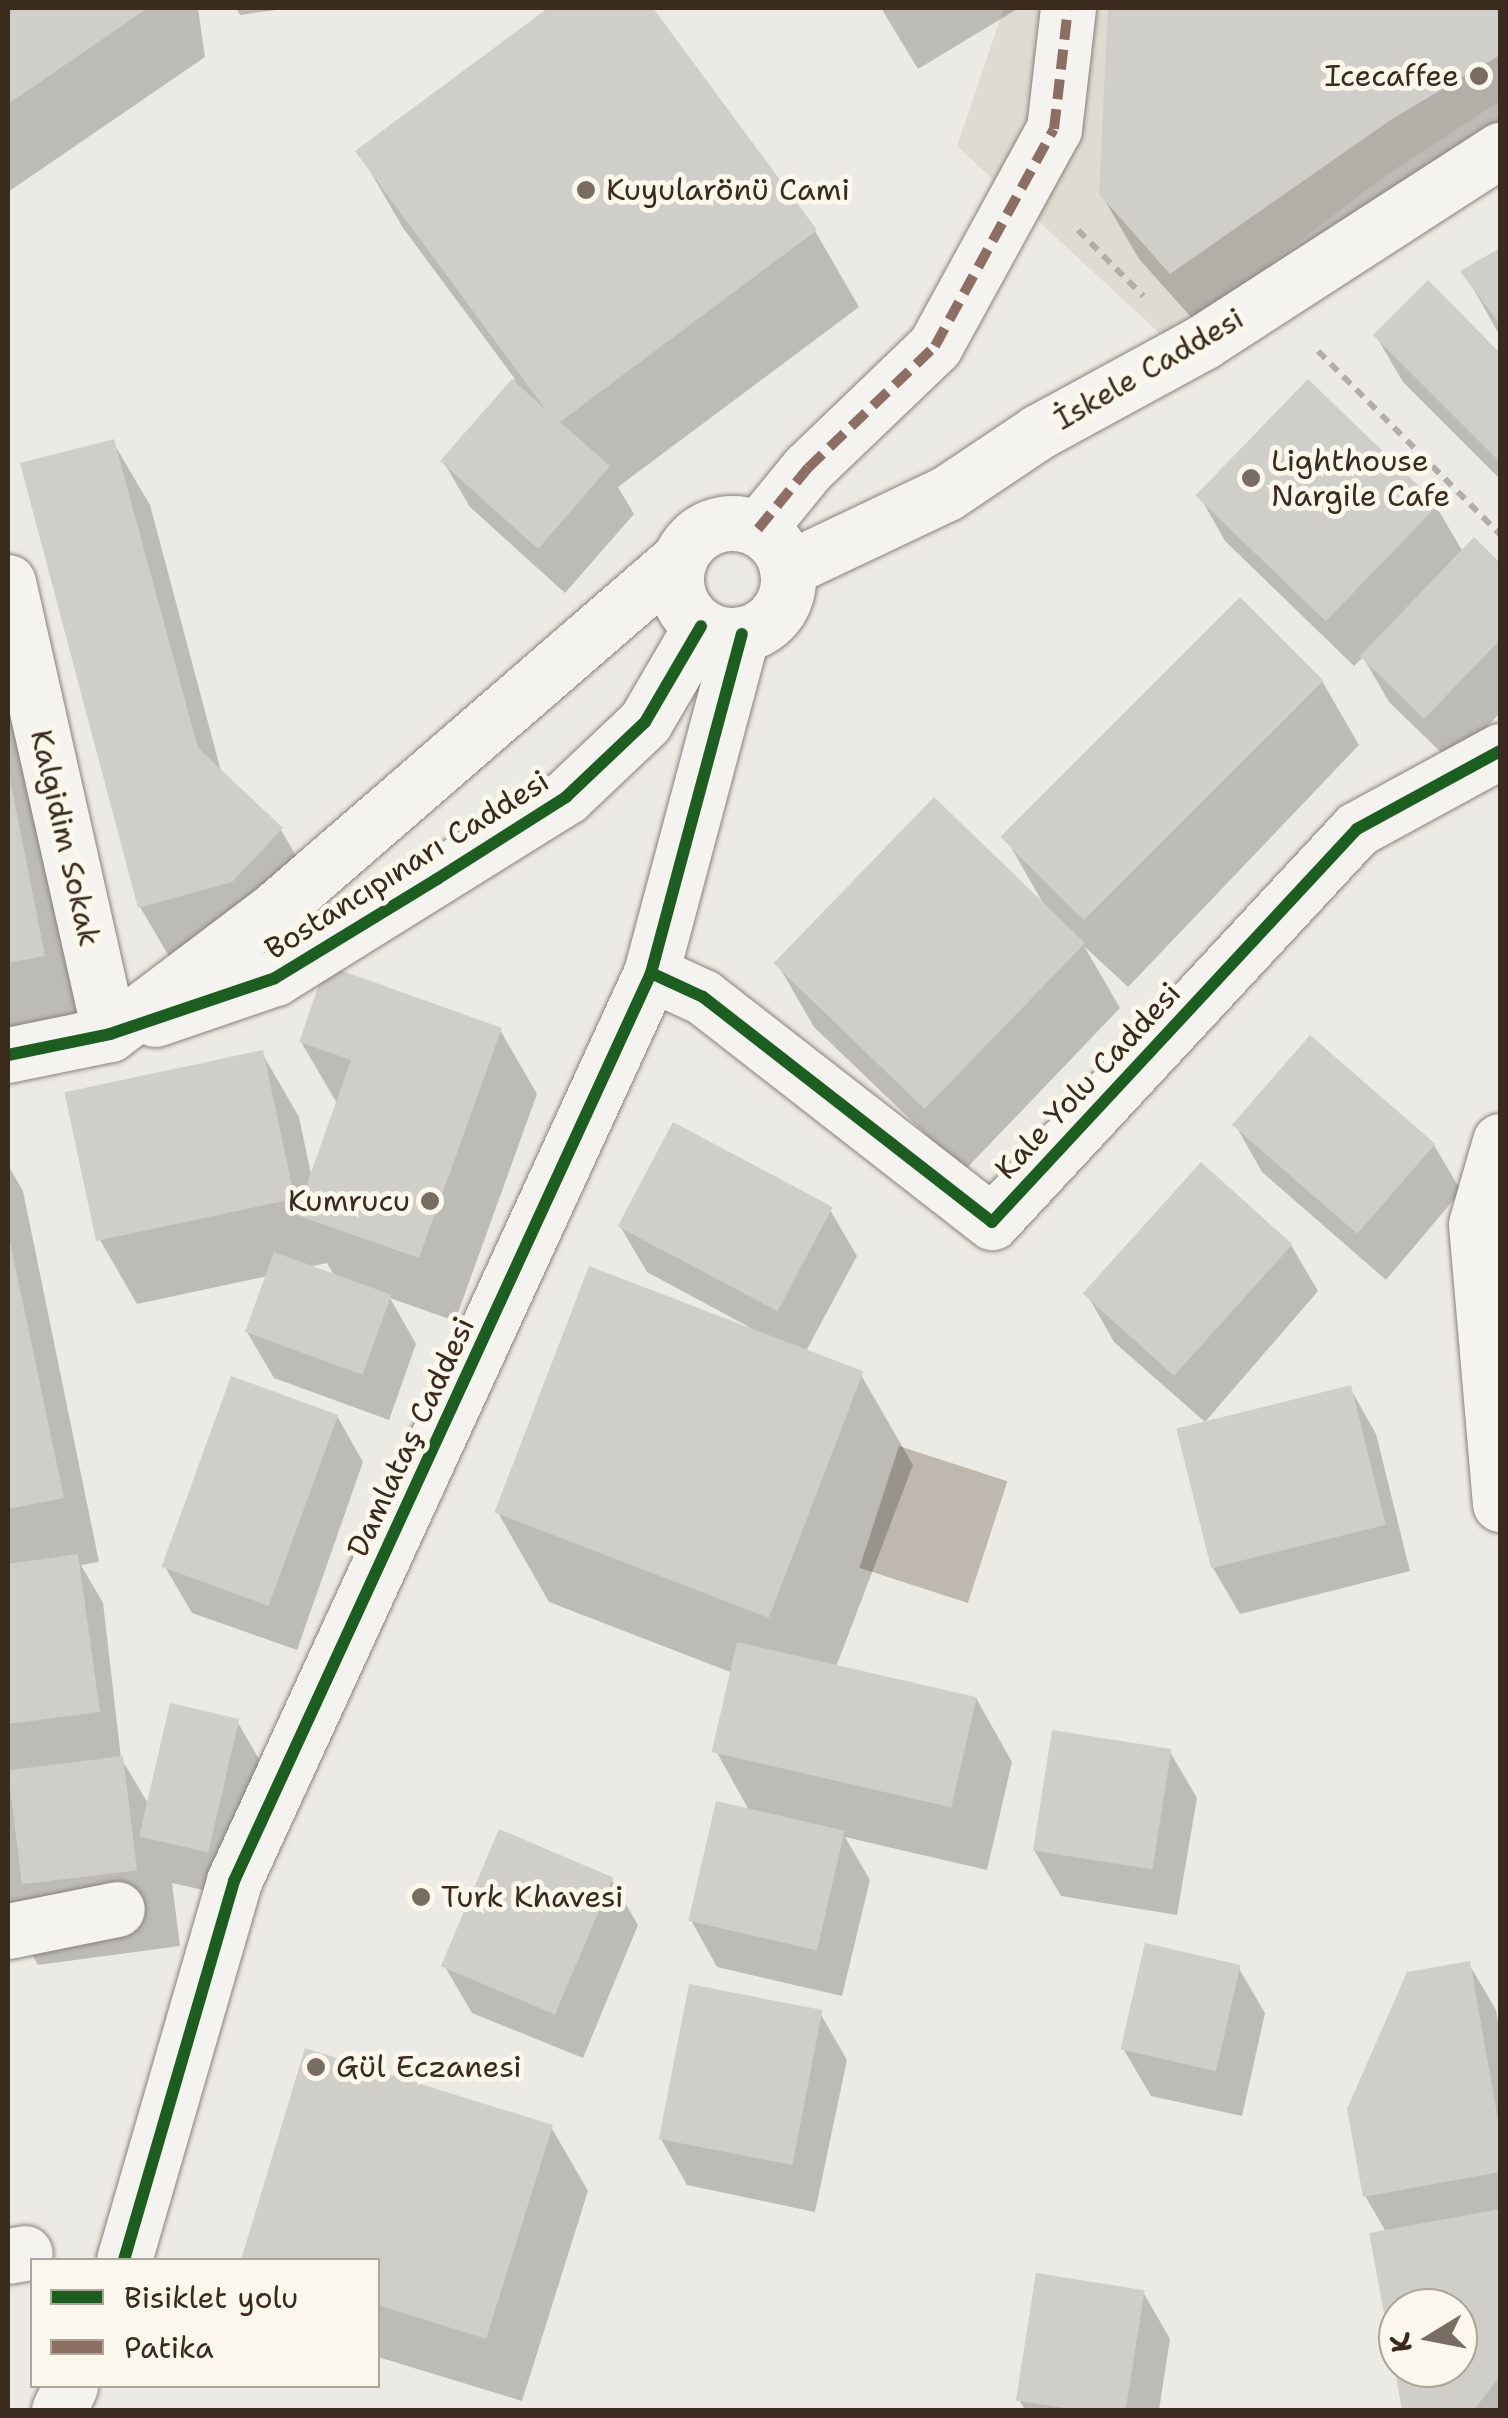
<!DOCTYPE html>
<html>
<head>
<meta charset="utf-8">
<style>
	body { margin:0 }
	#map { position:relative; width:1508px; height:2418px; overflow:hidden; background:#eceae4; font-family:"Shantell Sans",sans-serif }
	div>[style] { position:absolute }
	.built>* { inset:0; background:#dfdbd2 }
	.water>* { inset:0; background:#bfb8ae; transform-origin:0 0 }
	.shadow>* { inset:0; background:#0003 }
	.building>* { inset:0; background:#d0cec9; transform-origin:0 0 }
	.path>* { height:6px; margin-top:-3px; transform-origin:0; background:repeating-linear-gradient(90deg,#b1aeaa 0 10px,transparent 0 18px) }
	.roads { filter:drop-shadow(0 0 2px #86827c) drop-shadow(0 0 2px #86827c) }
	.pedestrian>* { height:55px; margin:-27.5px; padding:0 27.5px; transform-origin:27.5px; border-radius:27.5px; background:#f4f3ef }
	.minor>* { height:55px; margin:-27.5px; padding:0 27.5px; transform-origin:27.5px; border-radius:27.5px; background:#f4f3ef }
	.tertiary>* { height:55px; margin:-27.5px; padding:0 27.5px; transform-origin:27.5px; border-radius:27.5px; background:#f4f3ef }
	.tertiary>.ring { margin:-27.5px; padding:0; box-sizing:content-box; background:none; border:55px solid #f4f3ef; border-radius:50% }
	.quiet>* { height:10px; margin-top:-5px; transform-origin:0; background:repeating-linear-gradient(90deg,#8d6e63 0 20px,transparent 0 30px) }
	.cycleway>* { height:12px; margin:-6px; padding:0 6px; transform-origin:6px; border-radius:6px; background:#1b5e20 }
	.dots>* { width:28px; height:28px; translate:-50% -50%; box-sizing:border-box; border:5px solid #fbf7ec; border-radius:50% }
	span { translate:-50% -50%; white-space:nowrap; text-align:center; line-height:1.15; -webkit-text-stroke:10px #fbf7ec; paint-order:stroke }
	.poi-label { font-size:30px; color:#3b2a1e }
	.right { translate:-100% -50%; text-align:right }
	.left { translate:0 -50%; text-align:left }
	.street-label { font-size:30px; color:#3b2a1e }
	.frame { position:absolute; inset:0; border:10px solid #3b2a1e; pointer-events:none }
	.legend { position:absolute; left:30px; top:2258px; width:350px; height:130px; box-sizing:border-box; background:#fbf7ec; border:2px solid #aea59a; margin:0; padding:12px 18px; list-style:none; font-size:30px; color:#3b2a1e }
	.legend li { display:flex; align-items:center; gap:20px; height:50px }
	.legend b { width:50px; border:2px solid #aea59a }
	.north { position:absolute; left:1378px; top:2288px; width:100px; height:100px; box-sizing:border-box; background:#fbf7ec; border:2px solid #aea59a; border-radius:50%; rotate:260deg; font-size:28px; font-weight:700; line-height:40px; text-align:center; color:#3b2a1e }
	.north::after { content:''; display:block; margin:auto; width:35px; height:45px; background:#796d63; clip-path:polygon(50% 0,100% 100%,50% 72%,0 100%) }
</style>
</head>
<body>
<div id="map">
	<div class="built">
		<i style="clip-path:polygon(1004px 8px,1500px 8px,1500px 101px,1382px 178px,1169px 342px,957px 146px)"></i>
	</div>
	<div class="water">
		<i style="left:899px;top:1446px;width:114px;height:128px;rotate:18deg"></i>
	</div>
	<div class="shadow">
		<i style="clip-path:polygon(8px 8px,198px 8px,205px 57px,8px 192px)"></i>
		<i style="clip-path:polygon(236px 8px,291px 8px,240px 15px)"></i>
		<i style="clip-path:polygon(552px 8px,650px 8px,815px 231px,859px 307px,618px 487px,634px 514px,565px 593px,470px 507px,443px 461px,515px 379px,403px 228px,359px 152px)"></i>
		<i style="clip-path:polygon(881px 8px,1019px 8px,918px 69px)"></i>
		<i style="clip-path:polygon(1111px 8px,1500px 8px,1500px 140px,1208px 336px,1139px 259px,1101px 194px)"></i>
		<i style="clip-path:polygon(1500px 251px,1500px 336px,1464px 272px)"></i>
		<i style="clip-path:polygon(1428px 284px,1500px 356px,1500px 479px,1403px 382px,1376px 336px)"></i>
		<i style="clip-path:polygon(113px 442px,150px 505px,222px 775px,281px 830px,318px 893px,177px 970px,140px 907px)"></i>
		<i style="clip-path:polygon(1199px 495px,1436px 506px,1463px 552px,1474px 541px,1500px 566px,1500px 713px,1452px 763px,1389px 702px,1363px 657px,1354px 666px,1225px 541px)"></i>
		<i style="clip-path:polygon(1322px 681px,1359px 745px,1128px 987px,1084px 946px,1120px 1008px,964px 1171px,814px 1027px,777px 963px,1044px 905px,1008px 842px)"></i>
		<i style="clip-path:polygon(8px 706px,27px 739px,80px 1020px,8px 1033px)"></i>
		<i style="clip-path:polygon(evenodd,500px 1030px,537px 1094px,455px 1321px,390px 1298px,416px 1344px,389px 1420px,274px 1378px,247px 1332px,268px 1276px,137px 1304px,100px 1240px,262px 1053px,299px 1117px,312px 1179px,338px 1105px,301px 1042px,500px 1030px,327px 1263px,335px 1277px,308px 1267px,327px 1263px)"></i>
		<i style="clip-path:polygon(1236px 1126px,1434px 1145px,1461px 1191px,1386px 1280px,1262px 1172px)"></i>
		<i style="clip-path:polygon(8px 1165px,23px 1191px,99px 1562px,81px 1565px,103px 1603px,121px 1758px,149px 1805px,237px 1721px,264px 1768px,234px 1897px,172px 1883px,180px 1946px,38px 1965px,8px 1912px)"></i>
		<i style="clip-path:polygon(830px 1210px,857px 1256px,805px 1353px,861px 1375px,913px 1465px,836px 1667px,976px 1698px,1012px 1762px,987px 1870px,845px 1837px,870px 1880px,842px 1996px,717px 1967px,691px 1920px,750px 1812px,716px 1751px,733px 1673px,549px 1602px,497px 1511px,749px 1327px,647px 1272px,620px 1226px)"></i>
		<i style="clip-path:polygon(1291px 1245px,1318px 1291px,1205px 1422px,1114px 1342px,1088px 1296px)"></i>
		<i style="clip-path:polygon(1350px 1388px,1376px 1434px,1410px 1571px,1240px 1614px,1213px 1568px)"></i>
		<i style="clip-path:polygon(337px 1416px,363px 1462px,297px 1650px,192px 1613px,165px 1567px)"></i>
		<i style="clip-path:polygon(1170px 1752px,1197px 1798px,1177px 1915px,1061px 1896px,1034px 1850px)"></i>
		<i style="clip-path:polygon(611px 1879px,638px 1925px,583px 2058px,472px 2013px,445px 1967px)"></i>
		<i style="clip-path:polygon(evenodd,1469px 1964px,1496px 2010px,1500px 2036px,1500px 2410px,1404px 2410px,1372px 2235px,1386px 2232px,1365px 2196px,1469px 1964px,1398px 2308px,1458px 2308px,1458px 2368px,1398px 2368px,1398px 2308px)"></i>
		<i style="clip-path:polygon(1238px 1967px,1265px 2013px,1242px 2116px,1151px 2096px,1124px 2050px)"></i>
		<i style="clip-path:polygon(820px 2013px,847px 2060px,815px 2212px,687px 2185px,661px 2139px)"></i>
		<i style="clip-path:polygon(306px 2051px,551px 2127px,588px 2191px,522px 2401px,378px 2357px,378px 2260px,243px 2260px)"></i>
		<i style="clip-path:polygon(1143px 2292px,1170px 2339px,1159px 2410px,1025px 2410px,1019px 2400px)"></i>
	</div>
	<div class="building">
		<i style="clip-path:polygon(8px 8px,148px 8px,8px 104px)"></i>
		<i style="clip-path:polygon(548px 8px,653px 8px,817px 230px,560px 422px,610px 466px,538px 549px,440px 461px,512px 379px,546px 410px,355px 151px)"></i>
		<i style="clip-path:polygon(1108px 8px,1500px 8px,1500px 55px,1392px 119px,1170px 274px,1099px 194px)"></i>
		<i style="clip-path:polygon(1500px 248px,1500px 325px,1460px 271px)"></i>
		<i style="clip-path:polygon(1428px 280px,1500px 353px,1500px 462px,1373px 335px)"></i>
		<i style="left:1308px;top:379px;width:181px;height:162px;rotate:44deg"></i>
		<i style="clip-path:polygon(114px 439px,198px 748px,283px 828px,232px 882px,138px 908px,20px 463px)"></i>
		<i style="clip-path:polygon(1474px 537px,1500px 563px,1500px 640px,1424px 719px,1360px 656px)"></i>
		<i style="left:1240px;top:597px;width:118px;height:339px;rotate:45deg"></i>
		<i style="clip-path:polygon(8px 769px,45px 956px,8px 963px)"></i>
		<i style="left:934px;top:797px;width:210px;height:231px;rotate:44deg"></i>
		<i style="clip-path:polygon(326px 965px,502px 1028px,419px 1258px,296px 1215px,351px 1060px,299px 1042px)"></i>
		<i style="left:1310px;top:1035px;width:166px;height:119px;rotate:41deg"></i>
		<i style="left:263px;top:1050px;width:152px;height:203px;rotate:78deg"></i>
		<i style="left:673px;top:1122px;width:181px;height:118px;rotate:28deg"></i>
		<i style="left:1201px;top:1162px;width:123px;height:177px;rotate:42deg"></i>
		<i style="clip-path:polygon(8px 1232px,64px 1498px,8px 1509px)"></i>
		<i style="left:274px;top:1252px;width:125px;height:85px;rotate:20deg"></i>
		<i style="left:589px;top:1266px;width:294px;height:264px;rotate:21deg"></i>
		<i style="left:231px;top:1376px;width:114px;height:203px;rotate:20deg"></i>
		<i style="left:1351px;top:1385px;width:144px;height:180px;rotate:76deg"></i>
		<i style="clip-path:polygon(78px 1554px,100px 1712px,8px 1724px,8px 1564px)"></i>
		<i style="left:737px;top:1642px;width:246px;height:113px;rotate:13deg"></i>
		<i style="left:170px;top:1703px;width:71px;height:137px;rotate:13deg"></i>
		<i style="left:1052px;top:1730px;width:121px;height:122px;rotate:9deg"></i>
		<i style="left:123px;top:1756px;width:115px;height:116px;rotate:83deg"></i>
		<i style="left:716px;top:1801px;width:132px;height:123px;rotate:13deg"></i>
		<i style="left:499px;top:1829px;width:124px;height:149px;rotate:23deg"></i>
		<i style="left:1145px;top:1943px;width:98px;height:109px;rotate:13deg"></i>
		<i style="clip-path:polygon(1470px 1961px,1500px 2131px,1500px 2172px,1363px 2197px,1347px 2109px,1407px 1972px)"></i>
		<i style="left:689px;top:1984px;width:136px;height:158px;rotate:11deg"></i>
		<i style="clip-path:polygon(305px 2048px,553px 2125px,486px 2339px,378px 2305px,378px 2260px,241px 2260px)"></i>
		<i style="clip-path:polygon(evenodd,1500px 2209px,1500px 2376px,1474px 2410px,1402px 2410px,1369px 2233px,1500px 2209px,1398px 2308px,1458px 2308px,1458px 2368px,1398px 2368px,1398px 2308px)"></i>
		<i style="left:1036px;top:2273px;width:110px;height:129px;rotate:9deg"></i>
	</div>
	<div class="path">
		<i style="left:1078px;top:230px;width:93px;rotate:45.4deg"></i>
		<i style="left:1318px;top:351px;width:258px;rotate:45.2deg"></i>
	</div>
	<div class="roads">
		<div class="pedestrian">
			<i style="left:758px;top:529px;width:79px;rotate:-50.7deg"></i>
			<i style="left:808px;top:468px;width:176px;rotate:-43.8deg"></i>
			<i style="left:935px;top:346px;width:247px;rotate:-61.3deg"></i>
			<i style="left:1054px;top:129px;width:122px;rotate:-83.4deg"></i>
		</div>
		<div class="minor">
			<i style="left:8px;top:582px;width:463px;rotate:77.3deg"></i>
			<i style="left:110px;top:1034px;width:104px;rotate:168.4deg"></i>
			<i style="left:651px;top:973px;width:57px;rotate:24.8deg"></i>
			<i style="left:703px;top:997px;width:366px;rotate:37.9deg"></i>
			<i style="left:992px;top:1222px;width:536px;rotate:-47.12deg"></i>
			<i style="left:1357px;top:829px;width:163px;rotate:-28.6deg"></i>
			<i style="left:8px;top:1931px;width:111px;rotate:-11.4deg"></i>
			<i style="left:8px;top:2256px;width:17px;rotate:-10deg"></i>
		</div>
		<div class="tertiary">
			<i class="ring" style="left:676px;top:523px;width:57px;height:57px"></i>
			<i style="left:787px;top:569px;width:177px;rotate:-25.4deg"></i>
			<i style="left:947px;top:493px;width:110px;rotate:-33.8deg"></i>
			<i style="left:1038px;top:432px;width:188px;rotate:-28.6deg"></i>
			<i style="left:1203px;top:342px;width:354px;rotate:-32.9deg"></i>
			<i style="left:155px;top:1019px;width:127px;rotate:-18.9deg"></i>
			<i style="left:275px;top:978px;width:343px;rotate:-31.9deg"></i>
			<i style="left:566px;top:797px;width:109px;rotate:-43.5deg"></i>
			<i style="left:645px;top:722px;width:111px;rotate:-59.7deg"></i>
			<i style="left:110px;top:1034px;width:206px;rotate:-37.1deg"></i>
			<i style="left:274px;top:910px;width:536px;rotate:-40.91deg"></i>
			<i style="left:1500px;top:1141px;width:86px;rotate:106.1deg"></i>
			<i style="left:1476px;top:1224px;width:281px;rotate:85.1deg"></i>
			<i style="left:124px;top:2260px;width:395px;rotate:-73.8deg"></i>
			<i style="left:234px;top:1881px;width:999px;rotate:-65.33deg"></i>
			<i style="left:651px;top:973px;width:351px;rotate:-75deg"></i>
			<i style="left:59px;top:2410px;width:26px;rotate:-65deg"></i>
		</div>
	</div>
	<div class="quiet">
		<i style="left:758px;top:529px;width:79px;rotate:-50.7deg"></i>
		<i style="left:808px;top:468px;width:176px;rotate:-43.8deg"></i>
		<i style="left:935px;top:346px;width:247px;rotate:-61.3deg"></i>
		<i style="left:1054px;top:129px;width:122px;rotate:-83.4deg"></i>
	</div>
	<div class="cycleway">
		<i style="left:651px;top:973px;width:57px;rotate:24.8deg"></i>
		<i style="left:703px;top:997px;width:366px;rotate:37.9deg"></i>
		<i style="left:992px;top:1222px;width:536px;rotate:-47.12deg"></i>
		<i style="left:1357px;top:829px;width:163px;rotate:-28.6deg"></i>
		<i style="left:8px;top:1055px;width:104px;rotate:-11.6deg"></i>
		<i style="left:110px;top:1034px;width:174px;rotate:-18.7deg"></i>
		<i style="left:275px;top:978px;width:190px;rotate:-31.4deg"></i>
		<i style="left:437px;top:879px;width:153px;rotate:-32.4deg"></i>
		<i style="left:566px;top:797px;width:109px;rotate:-43.5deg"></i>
		<i style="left:645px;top:722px;width:111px;rotate:-59.7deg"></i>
		<i style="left:124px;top:2260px;width:395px;rotate:-73.8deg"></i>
		<i style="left:234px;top:1881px;width:999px;rotate:-65.33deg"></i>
		<i style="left:651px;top:973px;width:351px;rotate:-75deg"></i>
	</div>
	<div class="dots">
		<i style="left:1479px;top:76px;background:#796d63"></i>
		<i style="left:586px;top:190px;background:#796d63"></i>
		<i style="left:1251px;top:478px;background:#796d63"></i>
		<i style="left:430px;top:1201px;background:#796d63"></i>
		<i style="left:421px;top:1897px;background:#796d63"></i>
		<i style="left:316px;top:2067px;background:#796d63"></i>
	</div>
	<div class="poi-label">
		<span class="right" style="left:1459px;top:76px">Icecaffee</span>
		<span class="left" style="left:606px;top:190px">Kuyularönü Cami</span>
		<span class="left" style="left:1271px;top:478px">Lighthouse<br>Nargile Cafe</span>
		<span class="right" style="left:410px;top:1201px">Kumrucu</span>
		<span class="left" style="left:441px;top:1897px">Turk Khavesi</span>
		<span class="left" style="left:336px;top:2067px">Gül Eczanesi</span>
	</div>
	<div class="street-label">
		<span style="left:1149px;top:369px;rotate:-30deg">İskele Caddesi</span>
		<span style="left:65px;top:838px;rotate:77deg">Kalgidim Sokak</span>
		<span style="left:407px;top:865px;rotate:-32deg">Bostancıpınarı Caddesi</span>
		<span style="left:1088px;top:1081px;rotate:-47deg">Kale Yolu Caddesi</span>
		<span style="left:411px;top:1437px;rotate:-65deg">Damlataş Caddesi</span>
	</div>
	<div class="frame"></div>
	<ul class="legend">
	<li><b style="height:12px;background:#1b5e20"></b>Bisiklet yolu</li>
	<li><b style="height:12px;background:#8d6e63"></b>Patika</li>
	</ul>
	<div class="north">K</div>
</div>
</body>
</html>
